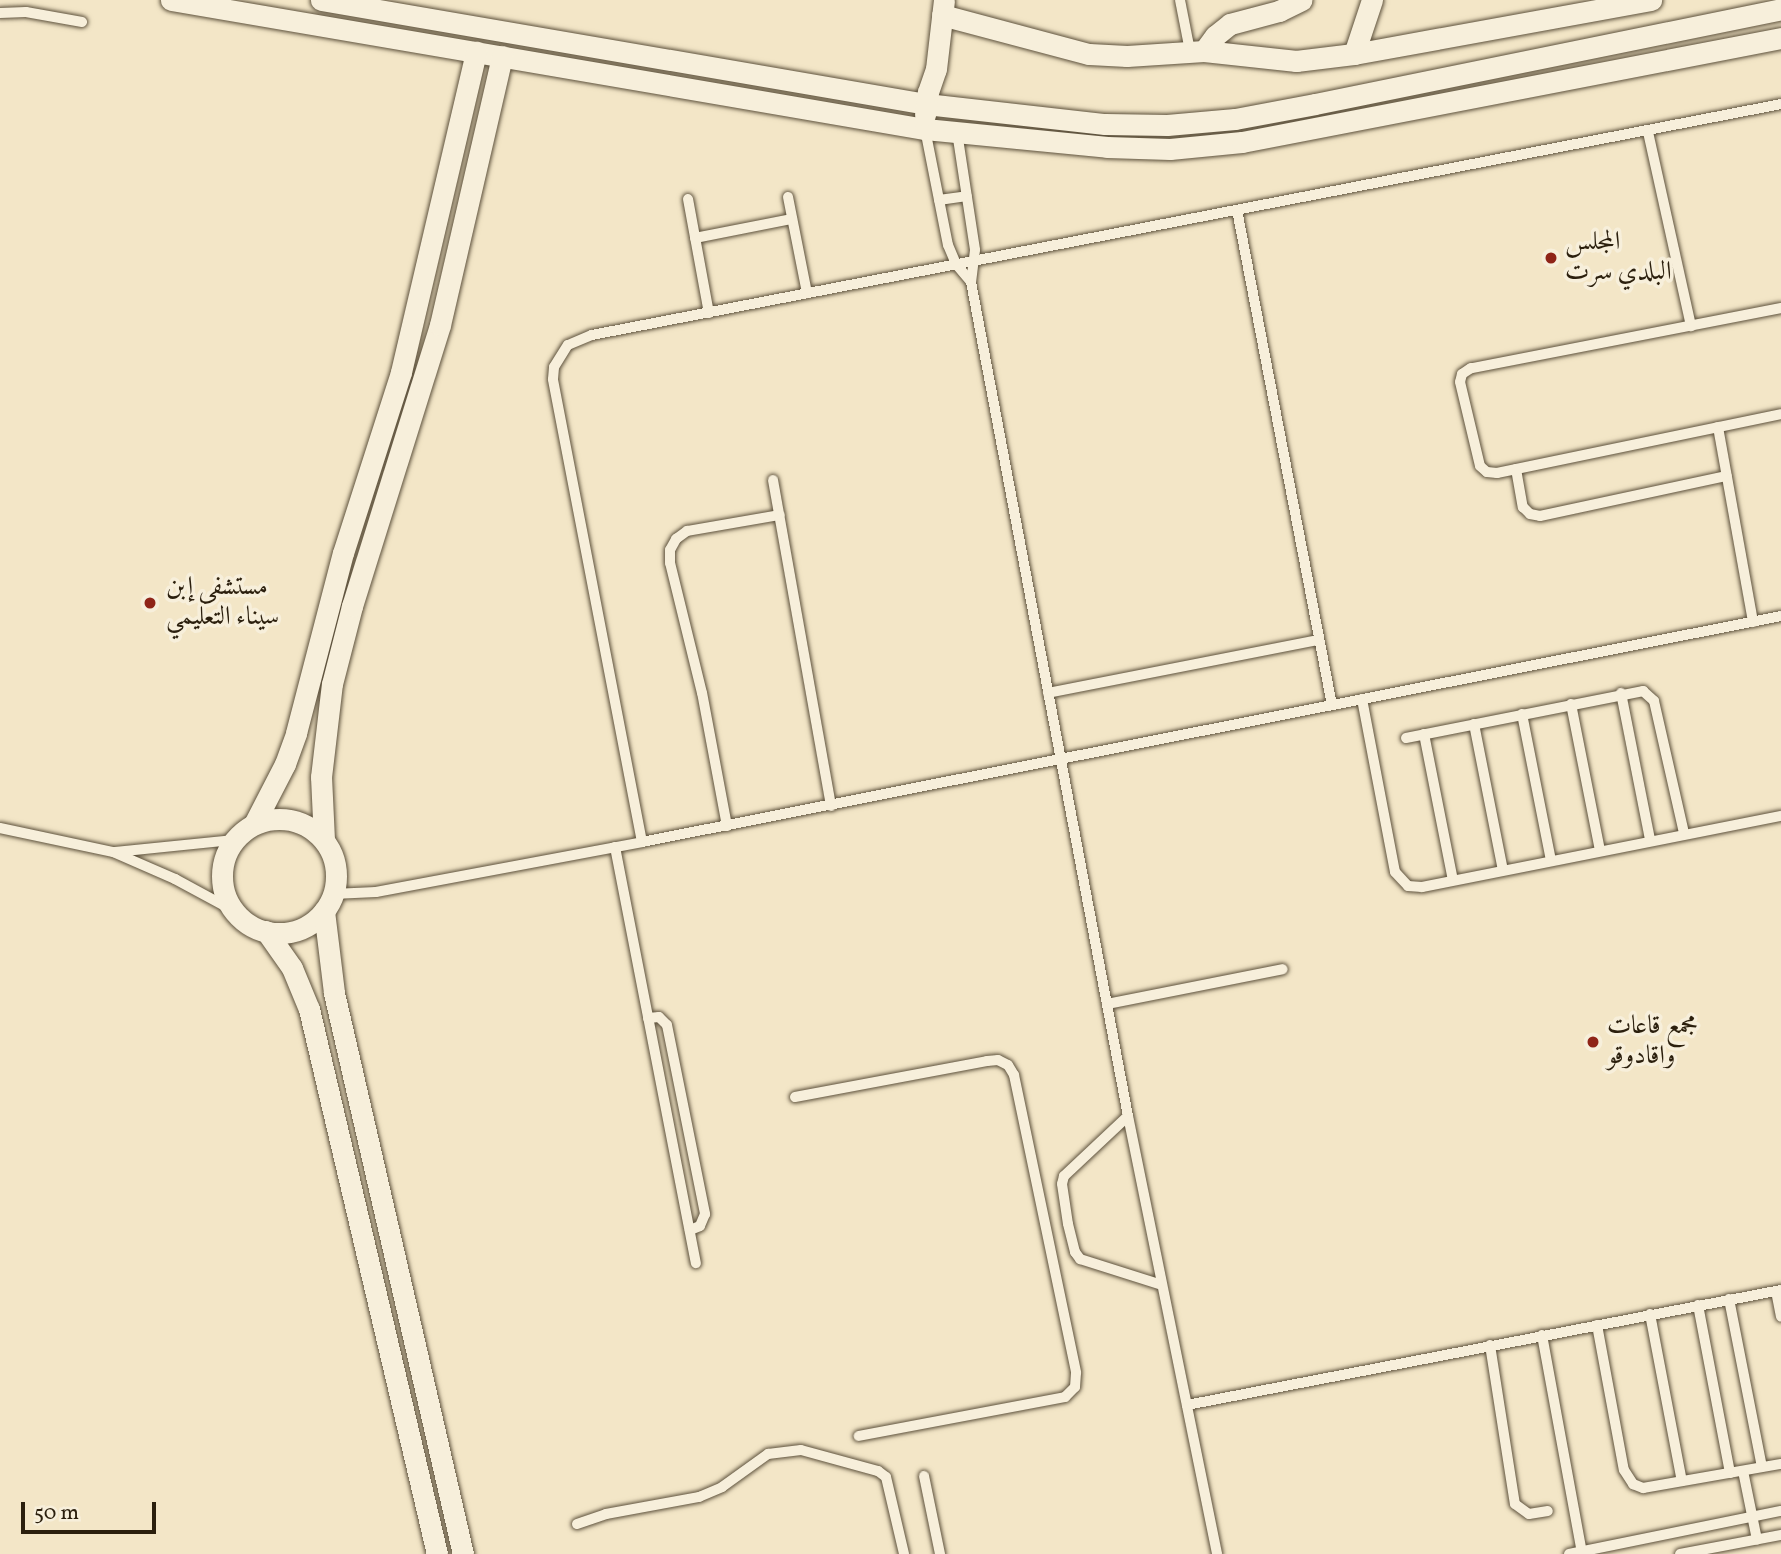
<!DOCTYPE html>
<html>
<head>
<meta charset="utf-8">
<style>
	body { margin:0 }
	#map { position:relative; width:1781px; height:1554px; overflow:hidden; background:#f3e6c7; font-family:Vollkorn,Amiri,serif }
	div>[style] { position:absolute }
	.roads { filter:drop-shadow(0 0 2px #5d513c) drop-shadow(0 0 2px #5d513c) }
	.lane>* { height:10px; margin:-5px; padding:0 5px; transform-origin:5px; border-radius:5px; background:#f7efdb }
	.street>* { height:21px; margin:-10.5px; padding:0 10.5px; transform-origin:10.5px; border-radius:10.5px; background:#f7efdb }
	.street>.ring { margin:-10.5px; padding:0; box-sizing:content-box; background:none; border:21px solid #f7efdb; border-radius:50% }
	.dots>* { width:19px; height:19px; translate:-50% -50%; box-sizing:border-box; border:4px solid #f7efdb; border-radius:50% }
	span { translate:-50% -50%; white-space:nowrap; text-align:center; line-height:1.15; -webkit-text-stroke:7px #f7efdb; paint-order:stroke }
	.poi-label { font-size:26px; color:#2b1f0d }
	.left { translate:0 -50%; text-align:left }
	.scale { position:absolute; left:21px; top:1502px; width:135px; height:32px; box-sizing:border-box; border:4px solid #2b1f0d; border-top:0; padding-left:9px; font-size:21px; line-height:24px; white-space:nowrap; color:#2b1f0d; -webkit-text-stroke:5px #f7efdb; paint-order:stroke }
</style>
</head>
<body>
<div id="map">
	<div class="roads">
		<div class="lane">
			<i style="left:1180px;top:0;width:52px;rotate:78.9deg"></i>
			<i style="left:0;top:13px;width:26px;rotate:-2deg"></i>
			<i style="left:26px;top:12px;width:57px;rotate:10.1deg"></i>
			<i style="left:925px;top:129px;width:118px;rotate:78.8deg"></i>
			<i style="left:948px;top:245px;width:21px;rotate:67deg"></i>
			<i style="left:956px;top:264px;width:23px;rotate:50deg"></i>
			<i style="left:957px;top:132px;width:119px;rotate:81.3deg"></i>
			<i style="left:975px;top:250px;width:32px;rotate:97deg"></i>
			<i style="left:971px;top:282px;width:849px;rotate:79.34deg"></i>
			<i style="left:1128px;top:1116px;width:447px;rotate:78.5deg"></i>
			<i style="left:1648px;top:132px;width:199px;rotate:77.5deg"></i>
			<i style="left:788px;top:197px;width:98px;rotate:78.8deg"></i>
			<i style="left:688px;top:199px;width:116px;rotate:79.6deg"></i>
			<i style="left:939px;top:200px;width:28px;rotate:-8deg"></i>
			<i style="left:1237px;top:210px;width:504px;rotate:79.14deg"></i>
			<i style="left:695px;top:238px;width:99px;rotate:-11.1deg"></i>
			<i style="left:1781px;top:308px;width:316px;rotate:169deg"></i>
			<i style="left:1471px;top:368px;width:11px;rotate:146deg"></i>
			<i style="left:1462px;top:374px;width:8px;rotate:104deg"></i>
			<i style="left:1460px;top:382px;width:86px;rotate:76.6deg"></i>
			<i style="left:1480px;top:466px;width:9px;rotate:41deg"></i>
			<i style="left:1487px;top:472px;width:10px;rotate:6deg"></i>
			<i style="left:1497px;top:473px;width:290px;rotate:-11.7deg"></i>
			<i style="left:1718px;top:427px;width:198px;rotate:79.8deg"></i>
			<i style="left:1516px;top:469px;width:39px;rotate:80deg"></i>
			<i style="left:1523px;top:507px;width:10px;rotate:45deg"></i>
			<i style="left:1530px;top:514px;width:10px;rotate:11deg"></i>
			<i style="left:1540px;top:516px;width:191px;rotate:-12.1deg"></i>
			<i style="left:773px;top:480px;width:331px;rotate:79.9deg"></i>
			<i style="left:1048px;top:693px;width:276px;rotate:-11.1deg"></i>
			<i style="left:1621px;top:693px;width:150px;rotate:78.8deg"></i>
			<i style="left:1362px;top:699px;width:176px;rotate:79.2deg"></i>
			<i style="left:1395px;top:872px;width:19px;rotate:47deg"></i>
			<i style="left:1408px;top:886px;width:14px;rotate:4deg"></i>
			<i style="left:1422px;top:887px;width:366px;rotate:-11.2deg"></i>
			<i style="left:1571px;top:704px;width:149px;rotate:78.8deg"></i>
			<i style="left:1522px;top:714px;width:149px;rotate:78.8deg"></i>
			<i style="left:1474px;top:724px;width:149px;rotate:78.8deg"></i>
			<i style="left:1424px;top:734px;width:149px;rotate:78.8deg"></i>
			<i style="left:1406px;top:738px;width:242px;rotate:-11.2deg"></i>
			<i style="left:1643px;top:691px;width:15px;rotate:42deg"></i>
			<i style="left:1654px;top:701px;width:135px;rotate:77.2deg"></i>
			<i style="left:727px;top:826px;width:135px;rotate:-100.6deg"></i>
			<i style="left:702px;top:693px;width:134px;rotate:-103.8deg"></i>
			<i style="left:670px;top:563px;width:13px;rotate:-90deg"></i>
			<i style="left:670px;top:550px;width:13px;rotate:-61deg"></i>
			<i style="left:676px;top:539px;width:14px;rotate:-36deg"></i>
			<i style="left:687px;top:531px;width:94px;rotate:-9.8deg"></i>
			<i style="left:0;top:828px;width:116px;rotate:12deg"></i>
			<i style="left:113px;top:852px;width:68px;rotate:23.5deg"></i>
			<i style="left:175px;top:879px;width:67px;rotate:28.5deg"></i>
			<i style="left:642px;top:842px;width:471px;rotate:-100.9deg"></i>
			<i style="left:553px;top:379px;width:12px;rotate:-85deg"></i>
			<i style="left:554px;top:367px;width:26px;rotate:-58deg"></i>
			<i style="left:568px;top:345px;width:26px;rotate:-23deg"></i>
			<i style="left:592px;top:335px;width:1211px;rotate:-10.99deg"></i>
			<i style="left:615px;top:847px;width:424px;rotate:79deg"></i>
			<i style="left:115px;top:852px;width:120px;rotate:-5.8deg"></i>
			<i style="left:333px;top:894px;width:43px;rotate:-2.7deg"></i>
			<i style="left:376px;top:892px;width:271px;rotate:-10.6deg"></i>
			<i style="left:642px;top:842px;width:1161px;rotate:-11.22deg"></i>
			<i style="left:1107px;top:1004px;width:179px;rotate:-11.2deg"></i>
			<i style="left:648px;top:1018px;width:11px;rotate:-5deg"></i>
			<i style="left:659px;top:1017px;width:11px;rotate:45deg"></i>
			<i style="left:667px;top:1025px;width:193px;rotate:78.6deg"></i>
			<i style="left:705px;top:1214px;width:13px;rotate:113deg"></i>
			<i style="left:700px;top:1226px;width:11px;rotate:158deg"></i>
			<i style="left:795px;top:1097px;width:195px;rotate:-10.6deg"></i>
			<i style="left:987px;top:1061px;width:11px;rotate:-5deg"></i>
			<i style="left:998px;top:1060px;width:11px;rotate:27deg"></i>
			<i style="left:1008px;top:1065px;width:12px;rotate:59deg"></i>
			<i style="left:1014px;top:1075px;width:304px;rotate:78.2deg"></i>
			<i style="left:1076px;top:1373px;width:14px;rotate:94deg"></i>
			<i style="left:1075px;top:1387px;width:14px;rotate:135deg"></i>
			<i style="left:1065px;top:1397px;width:210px;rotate:169.3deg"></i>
			<i style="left:1128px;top:1116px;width:88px;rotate:136.8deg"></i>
			<i style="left:1064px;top:1176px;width:8px;rotate:104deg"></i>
			<i style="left:1062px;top:1184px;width:40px;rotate:81.5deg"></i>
			<i style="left:1068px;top:1224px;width:29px;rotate:76deg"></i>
			<i style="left:1075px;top:1252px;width:9px;rotate:54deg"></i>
			<i style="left:1080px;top:1259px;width:86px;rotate:17.6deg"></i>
			<i style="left:1776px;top:1291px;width:26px;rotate:79deg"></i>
			<i style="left:1729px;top:1299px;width:171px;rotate:78.9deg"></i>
			<i style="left:1698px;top:1305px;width:171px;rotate:79.2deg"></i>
			<i style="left:1650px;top:1314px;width:170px;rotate:79.2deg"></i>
			<i style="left:1597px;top:1325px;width:147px;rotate:79.5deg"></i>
			<i style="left:1624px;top:1470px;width:17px;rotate:57deg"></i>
			<i style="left:1633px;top:1484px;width:11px;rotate:22deg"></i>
			<i style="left:1643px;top:1488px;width:140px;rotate:-9.9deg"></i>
			<i style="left:1542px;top:1335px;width:223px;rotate:79.6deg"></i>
			<i style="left:1490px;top:1345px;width:161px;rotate:81.1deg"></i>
			<i style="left:1515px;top:1504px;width:17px;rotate:36deg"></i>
			<i style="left:1529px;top:1514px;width:19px;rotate:-9deg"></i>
			<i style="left:1187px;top:1405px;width:605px;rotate:-10.96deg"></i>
			<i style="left:1743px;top:1471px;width:70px;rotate:78.5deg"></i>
			<i style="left:924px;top:1476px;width:80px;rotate:78.4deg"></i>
			<i style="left:577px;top:1524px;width:31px;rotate:-19deg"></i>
			<i style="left:606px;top:1514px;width:95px;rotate:-10.4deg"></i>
			<i style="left:699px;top:1497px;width:25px;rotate:-23deg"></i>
			<i style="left:722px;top:1487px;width:57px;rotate:-35.7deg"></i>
			<i style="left:768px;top:1454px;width:33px;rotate:-7deg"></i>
			<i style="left:801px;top:1450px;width:80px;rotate:15.3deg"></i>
			<i style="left:878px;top:1471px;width:10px;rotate:37deg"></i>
			<i style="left:886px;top:1477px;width:79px;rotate:76.8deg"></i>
			<i style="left:1569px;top:1554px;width:216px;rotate:-11.5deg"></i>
			<i style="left:1680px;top:1554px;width:103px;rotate:-10.7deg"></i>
		</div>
		<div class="street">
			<i style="left:171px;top:0;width:765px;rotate:9.71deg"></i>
			<i style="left:925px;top:129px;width:183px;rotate:5.6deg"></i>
			<i style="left:1107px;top:147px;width:63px;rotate:1.8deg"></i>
			<i style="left:1170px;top:149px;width:72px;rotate:-5.6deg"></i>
			<i style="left:1242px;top:142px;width:549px;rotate:-10.92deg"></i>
			<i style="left:321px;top:0;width:614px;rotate:9.75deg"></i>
			<i style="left:926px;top:104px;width:180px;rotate:6.4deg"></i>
			<i style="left:1105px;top:124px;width:62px;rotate:0.9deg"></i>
			<i style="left:1167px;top:125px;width:68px;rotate:-5deg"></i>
			<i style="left:1235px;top:119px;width:81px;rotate:-10.6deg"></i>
			<i style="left:1315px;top:104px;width:476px;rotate:-11.5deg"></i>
			<i style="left:942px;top:15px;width:152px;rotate:14.9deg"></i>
			<i style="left:1089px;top:54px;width:38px;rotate:3deg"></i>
			<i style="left:1127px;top:56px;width:77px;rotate:-3.7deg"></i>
			<i style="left:1204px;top:51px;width:93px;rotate:6.2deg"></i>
			<i style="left:1296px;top:61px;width:58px;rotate:-6.9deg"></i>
			<i style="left:1354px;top:54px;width:302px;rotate:-10.3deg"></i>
			<i style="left:1204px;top:51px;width:19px;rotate:-54deg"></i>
			<i style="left:1215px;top:36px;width:19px;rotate:-39deg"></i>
			<i style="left:1230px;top:24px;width:51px;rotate:-14.9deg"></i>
			<i style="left:1279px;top:11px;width:25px;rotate:-26deg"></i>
			<i style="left:1354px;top:54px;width:57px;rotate:-71.6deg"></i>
			<i style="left:925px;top:115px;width:23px;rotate:-83deg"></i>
			<i style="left:928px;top:92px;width:24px;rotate:-71deg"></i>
			<i style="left:936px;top:69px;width:69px;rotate:-83.4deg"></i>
			<i class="ring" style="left:222px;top:819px;width:93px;height:93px"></i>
			<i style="left:254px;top:824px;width:68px;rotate:-62.7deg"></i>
			<i style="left:285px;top:764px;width:33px;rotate:-70deg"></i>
			<i style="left:296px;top:733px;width:186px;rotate:-75.4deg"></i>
			<i style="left:343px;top:553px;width:190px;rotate:-72.2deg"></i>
			<i style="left:401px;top:372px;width:329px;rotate:-76.8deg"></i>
			<i style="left:324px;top:840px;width:63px;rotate:-92.7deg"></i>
			<i style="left:321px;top:777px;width:94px;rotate:-83.3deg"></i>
			<i style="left:332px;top:684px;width:81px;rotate:-75.6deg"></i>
			<i style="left:352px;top:606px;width:294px;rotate:-72.6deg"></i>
			<i style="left:440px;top:325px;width:276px;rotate:-77deg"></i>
			<i style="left:324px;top:911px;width:83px;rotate:83deg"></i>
			<i style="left:334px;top:993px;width:576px;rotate:77.05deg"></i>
			<i style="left:266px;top:931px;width:45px;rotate:54.9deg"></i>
			<i style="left:292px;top:968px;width:44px;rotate:67.5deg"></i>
			<i style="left:309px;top:1009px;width:560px;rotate:76.78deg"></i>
		</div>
	</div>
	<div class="dots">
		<i style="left:1551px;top:258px;background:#8f2418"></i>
		<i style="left:150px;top:603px;background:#8f2418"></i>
		<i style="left:1593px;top:1042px;background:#8f2418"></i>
	</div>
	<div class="poi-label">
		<span class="left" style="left:1565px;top:258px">المجلس<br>البلدي سرت</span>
		<span class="left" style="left:166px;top:603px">مستشفى إبن<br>سيناء التعليمي</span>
		<span class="left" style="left:1607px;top:1042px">مجمع قاعات<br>واقادوقو</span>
	</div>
	<div class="scale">50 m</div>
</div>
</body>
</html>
